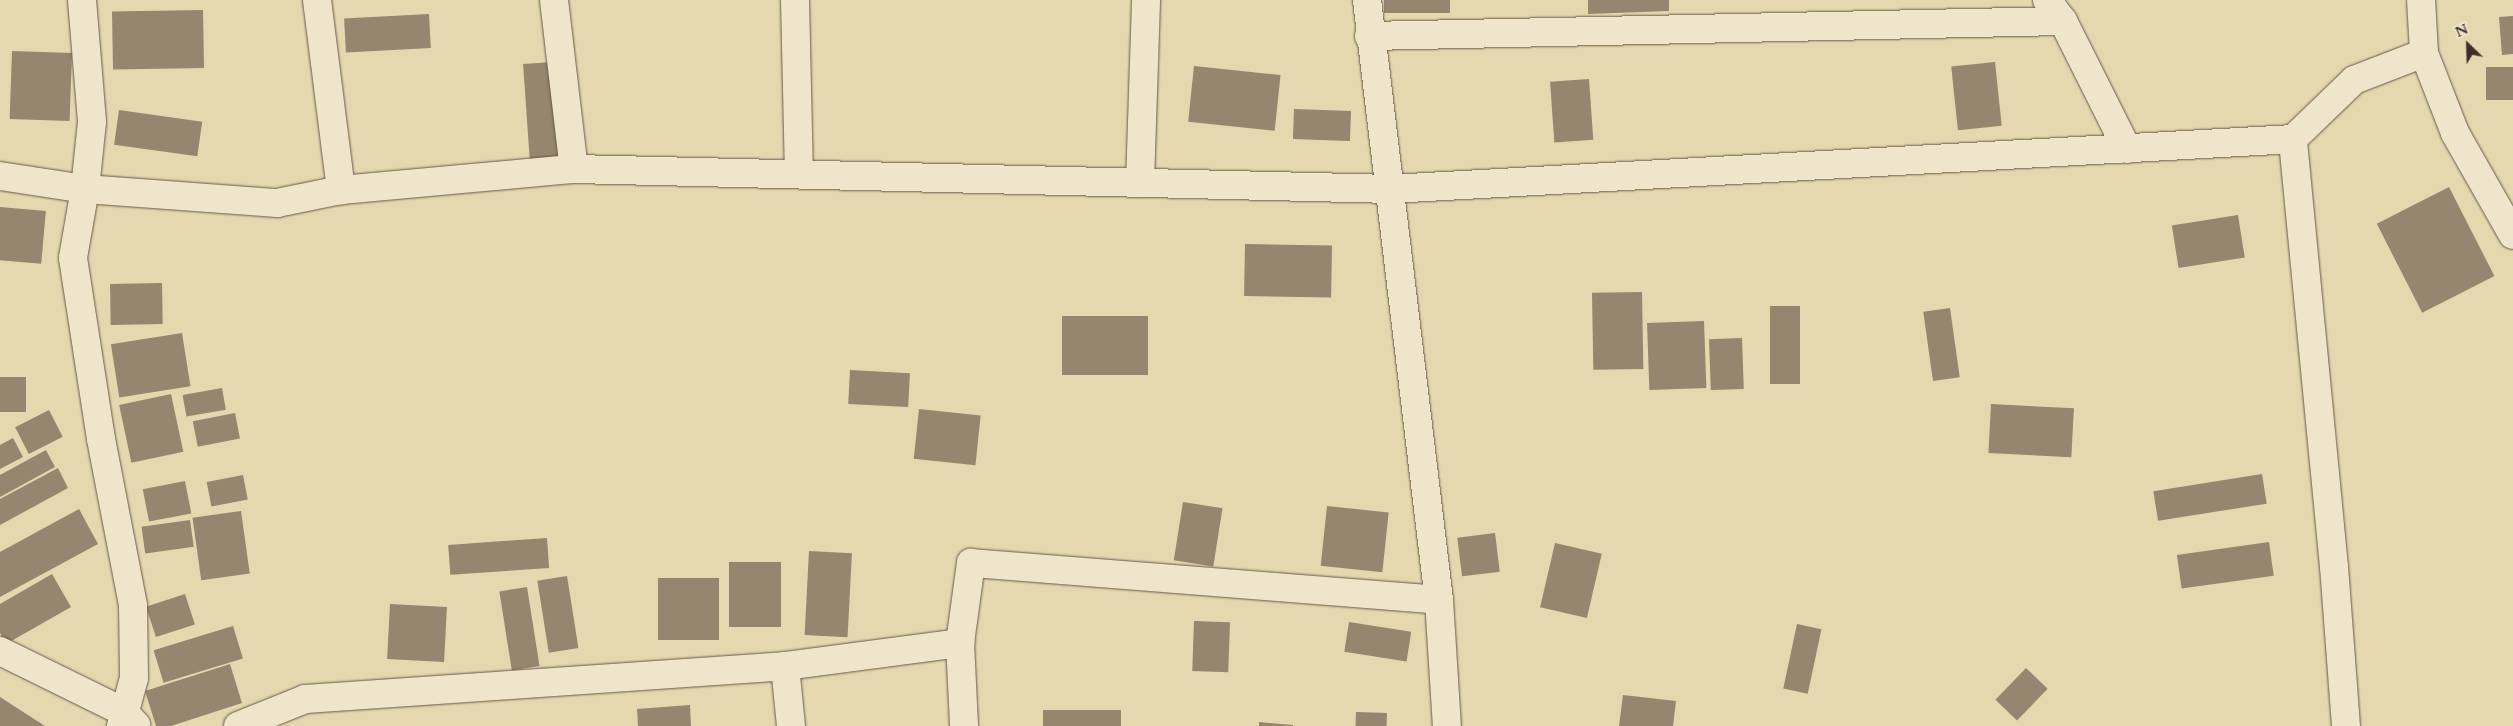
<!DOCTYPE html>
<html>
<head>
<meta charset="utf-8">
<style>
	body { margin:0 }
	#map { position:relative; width:2513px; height:726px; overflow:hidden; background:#e5d7ae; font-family:Cardo,serif }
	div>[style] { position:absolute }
	.building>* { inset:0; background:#94866f; transform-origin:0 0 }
	.roads { filter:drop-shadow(0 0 1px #66594b) drop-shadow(0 0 1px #66594b) }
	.minor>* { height:28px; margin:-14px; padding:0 14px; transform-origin:14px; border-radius:14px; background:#eee5ca }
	span { translate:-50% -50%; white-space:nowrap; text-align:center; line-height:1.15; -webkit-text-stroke:4px #eee5ca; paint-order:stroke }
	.north { position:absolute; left:2443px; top:20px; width:50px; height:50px; -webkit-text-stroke:4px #eee5ca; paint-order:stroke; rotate:336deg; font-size:14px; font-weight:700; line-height:20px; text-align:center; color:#3c2f2a }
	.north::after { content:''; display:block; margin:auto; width:18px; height:22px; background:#3c2f2a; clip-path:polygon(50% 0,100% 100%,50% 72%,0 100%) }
</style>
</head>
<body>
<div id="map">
	<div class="building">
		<i style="left:1384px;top:0;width:66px;height:13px"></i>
		<i style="clip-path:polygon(1588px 0,1669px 0,1669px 11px,1588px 14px)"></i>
		<i style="left:203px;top:10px;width:58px;height:91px;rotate:89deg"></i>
		<i style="left:429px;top:14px;width:34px;height:85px;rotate:87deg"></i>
		<i style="clip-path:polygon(2513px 16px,2513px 54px,2502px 55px,2499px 17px)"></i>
		<i style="left:12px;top:51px;width:60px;height:68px;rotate:2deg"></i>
		<i style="left:553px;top:62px;width:99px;height:30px;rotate:86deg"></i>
		<i style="left:1995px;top:62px;width:64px;height:44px;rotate:84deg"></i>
		<i style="left:1194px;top:66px;width:87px;height:56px;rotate:6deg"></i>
		<i style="left:2513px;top:67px;width:33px;height:27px;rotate:90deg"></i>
		<i style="left:1589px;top:79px;width:61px;height:39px;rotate:86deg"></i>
		<i style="left:1294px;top:109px;width:57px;height:30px;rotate:2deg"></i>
		<i style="left:119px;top:110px;width:84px;height:35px;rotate:8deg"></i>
		<i style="left:2449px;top:187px;width:100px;height:81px;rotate:63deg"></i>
		<i style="left:0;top:207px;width:46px;height:53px;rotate:5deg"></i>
		<i style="left:2238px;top:215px;width:43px;height:67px;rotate:81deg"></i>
		<i style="left:1245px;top:244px;width:87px;height:52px;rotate:1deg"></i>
		<i style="left:162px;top:283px;width:41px;height:52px;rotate:89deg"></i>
		<i style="left:1642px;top:292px;width:77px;height:50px;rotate:89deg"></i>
		<i style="left:1770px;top:306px;width:30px;height:78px"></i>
		<i style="left:1950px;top:308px;width:70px;height:27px;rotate:82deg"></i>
		<i style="left:1062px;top:316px;width:86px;height:59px"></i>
		<i style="left:1704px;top:321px;width:67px;height:57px;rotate:88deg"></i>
		<i style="left:182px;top:333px;width:54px;height:72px;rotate:81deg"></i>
		<i style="left:1742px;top:338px;width:51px;height:33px;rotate:88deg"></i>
		<i style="left:850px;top:370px;width:60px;height:34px;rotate:3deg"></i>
		<i style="left:26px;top:377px;width:35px;height:26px;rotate:90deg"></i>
		<i style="left:222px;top:388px;width:22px;height:40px;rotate:80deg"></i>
		<i style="left:171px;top:394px;width:59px;height:53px;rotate:78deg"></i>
		<i style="left:1991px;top:404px;width:83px;height:49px;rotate:3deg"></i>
		<i style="left:919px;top:409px;width:62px;height:50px;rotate:6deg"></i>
		<i style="left:49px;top:410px;width:30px;height:38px;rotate:63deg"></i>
		<i style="left:235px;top:413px;width:26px;height:43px;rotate:79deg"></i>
		<i style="clip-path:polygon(13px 438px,23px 457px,0 469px,0 445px)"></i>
		<i style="clip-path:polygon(46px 450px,55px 467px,0 497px,0 475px)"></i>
		<i style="clip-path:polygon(58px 468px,68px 488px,0 525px,0 499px)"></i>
		<i style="left:2262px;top:474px;width:30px;height:110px;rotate:81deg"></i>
		<i style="left:243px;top:475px;width:25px;height:37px;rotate:79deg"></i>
		<i style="left:185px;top:481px;width:33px;height:43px;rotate:79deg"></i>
		<i style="left:1183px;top:502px;width:40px;height:59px;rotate:9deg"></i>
		<i style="left:1327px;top:506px;width:62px;height:60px;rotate:6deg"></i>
		<i style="clip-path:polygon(79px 509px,98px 544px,0 597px,0 552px)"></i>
		<i style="left:241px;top:511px;width:63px;height:49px;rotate:82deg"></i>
		<i style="left:190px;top:520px;width:27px;height:49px;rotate:82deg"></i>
		<i style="left:1495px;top:533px;width:39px;height:38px;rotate:83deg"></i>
		<i style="left:547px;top:538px;width:30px;height:99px;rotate:86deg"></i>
		<i style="left:2269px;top:542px;width:34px;height:93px;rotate:82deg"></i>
		<i style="left:1555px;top:543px;width:48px;height:66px;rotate:13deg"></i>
		<i style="left:809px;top:551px;width:43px;height:84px;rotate:3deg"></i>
		<i style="left:729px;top:562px;width:52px;height:65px"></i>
		<i style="clip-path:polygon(52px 574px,71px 607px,6px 644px,0 633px,0 604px)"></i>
		<i style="left:567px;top:576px;width:73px;height:30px;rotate:81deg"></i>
		<i style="left:658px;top:578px;width:61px;height:62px"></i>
		<i style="left:527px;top:587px;width:80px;height:28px;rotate:81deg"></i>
		<i style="left:185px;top:594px;width:32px;height:41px;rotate:72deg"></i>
		<i style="left:390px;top:604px;width:57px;height:55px;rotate:3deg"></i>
		<i style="left:1194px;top:621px;width:36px;height:50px;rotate:2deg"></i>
		<i style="left:1349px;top:622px;width:63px;height:30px;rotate:9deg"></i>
		<i style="left:1797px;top:624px;width:25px;height:66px;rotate:12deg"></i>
		<i style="left:233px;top:626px;width:34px;height:83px;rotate:73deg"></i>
		<i style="clip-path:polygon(230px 664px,242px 703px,171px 726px,156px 726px,145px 691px)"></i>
		<i style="left:2026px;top:668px;width:30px;height:44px;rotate:44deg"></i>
		<i style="clip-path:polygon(1623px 695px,1676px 701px,1673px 726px,1619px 726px)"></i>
		<i style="clip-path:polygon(0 697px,45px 726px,0 726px)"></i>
		<i style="clip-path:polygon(690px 705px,691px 726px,638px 726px,637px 709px)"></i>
		<i style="left:1121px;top:710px;width:16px;height:78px;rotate:90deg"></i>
		<i style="left:1356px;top:712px;width:31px;height:14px;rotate:2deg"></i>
		<i style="clip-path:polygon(1259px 722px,1293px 725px,1293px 726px,1259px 726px)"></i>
	</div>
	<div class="roads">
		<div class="minor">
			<i style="left:82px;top:0;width:122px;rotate:85.3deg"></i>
			<i style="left:92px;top:122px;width:67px;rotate:96deg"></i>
			<i style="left:85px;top:189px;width:70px;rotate:99.9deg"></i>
			<i style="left:73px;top:258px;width:183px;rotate:81.2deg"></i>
			<i style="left:101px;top:439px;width:169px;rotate:79.1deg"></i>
			<i style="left:133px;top:605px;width:73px;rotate:89.2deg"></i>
			<i style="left:134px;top:678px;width:50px;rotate:105.2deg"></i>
			<i style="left:317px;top:0;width:192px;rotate:82.8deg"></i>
			<i style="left:554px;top:0;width:170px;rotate:83.3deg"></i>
			<i style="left:795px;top:0;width:174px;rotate:88.7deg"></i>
			<i style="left:1367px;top:0;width:604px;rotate:83.16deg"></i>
			<i style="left:1439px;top:600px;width:126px;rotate:86.4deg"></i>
			<i style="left:2047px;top:0;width:26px;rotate:53deg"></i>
			<i style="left:2063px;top:21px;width:143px;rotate:63.4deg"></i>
			<i style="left:1369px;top:36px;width:694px;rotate:-1.24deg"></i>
			<i style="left:2424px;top:53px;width:86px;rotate:68.8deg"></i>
			<i style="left:2455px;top:133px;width:117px;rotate:60.4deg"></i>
			<i style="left:0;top:176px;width:86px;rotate:8.7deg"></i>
			<i style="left:85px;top:189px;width:193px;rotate:4.2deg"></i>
			<i style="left:277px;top:203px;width:65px;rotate:-11.5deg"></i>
			<i style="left:341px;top:190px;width:234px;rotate:-5.2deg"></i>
			<i style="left:574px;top:169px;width:817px;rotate:1.4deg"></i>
			<i style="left:1391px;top:189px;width:903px;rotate:-3.17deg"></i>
			<i style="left:1140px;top:183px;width:183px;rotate:-88.1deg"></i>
			<i style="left:960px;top:643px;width:83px;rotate:87.2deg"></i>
			<i style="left:0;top:651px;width:138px;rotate:26.2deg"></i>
			<i style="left:124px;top:712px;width:18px;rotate:47deg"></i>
			<i style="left:785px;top:666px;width:60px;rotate:84.3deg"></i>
			<i style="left:238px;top:726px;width:72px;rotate:-21.9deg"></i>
			<i style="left:305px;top:699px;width:481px;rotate:-3.9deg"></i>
			<i style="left:785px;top:666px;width:177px;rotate:-7.5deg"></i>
			<i style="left:960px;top:643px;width:81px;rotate:-82.2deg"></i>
			<i style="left:971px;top:563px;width:469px;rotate:4.5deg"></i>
			<i style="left:2346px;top:726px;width:159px;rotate:-94.3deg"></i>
			<i style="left:2334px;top:567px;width:430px;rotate:-95.5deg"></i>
			<i style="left:2293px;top:139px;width:85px;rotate:-44deg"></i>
			<i style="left:2354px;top:80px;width:75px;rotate:-21.1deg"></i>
			<i style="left:2424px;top:53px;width:53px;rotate:-93.2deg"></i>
		</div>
	</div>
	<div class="north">N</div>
</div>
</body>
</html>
